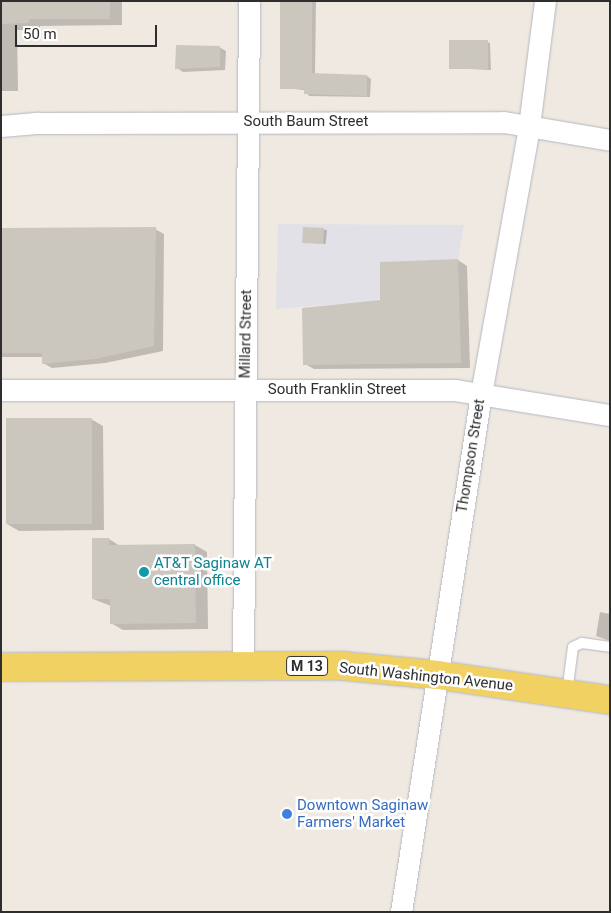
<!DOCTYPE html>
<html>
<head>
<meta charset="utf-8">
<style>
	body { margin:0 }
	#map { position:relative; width:611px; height:913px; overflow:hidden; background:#efe9e1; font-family:Roboto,sans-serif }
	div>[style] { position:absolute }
	.industrial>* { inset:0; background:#e3e1e8 }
	.shadow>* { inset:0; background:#0003; transform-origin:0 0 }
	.building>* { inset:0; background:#cbc7bf; transform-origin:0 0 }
	.roads { filter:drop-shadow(0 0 1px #b4b7c1) drop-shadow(0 0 1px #b4b7c1) }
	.service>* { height:10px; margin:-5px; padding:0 5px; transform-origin:5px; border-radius:5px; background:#fff }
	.minor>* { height:21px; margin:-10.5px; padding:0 10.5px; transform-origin:10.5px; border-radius:10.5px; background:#fff }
	.primary>* { height:28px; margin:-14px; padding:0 14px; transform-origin:14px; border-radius:14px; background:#f2d163 }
	.dots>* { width:14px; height:14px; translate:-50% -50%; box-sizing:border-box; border:2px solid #fff; border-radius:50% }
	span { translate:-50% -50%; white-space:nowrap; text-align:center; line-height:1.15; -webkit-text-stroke:5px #fff; paint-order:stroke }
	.shield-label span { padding:1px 4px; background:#fff; border:1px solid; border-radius:4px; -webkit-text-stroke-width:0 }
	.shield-label { font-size:14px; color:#2e2e2e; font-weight:700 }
	.street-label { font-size:15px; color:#2e2e2e }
	.culture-label { font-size:15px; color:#0d838f }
	.left { translate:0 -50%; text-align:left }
	.shop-label { font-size:15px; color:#366cbe }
	.frame { position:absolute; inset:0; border:2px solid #2e2e2e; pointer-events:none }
	.scale { position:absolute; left:15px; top:25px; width:142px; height:22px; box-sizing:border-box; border:2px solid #2e2e2e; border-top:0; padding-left:6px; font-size:15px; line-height:18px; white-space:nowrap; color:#2e2e2e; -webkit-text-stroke:4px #fff; paint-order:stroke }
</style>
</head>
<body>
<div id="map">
	<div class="industrial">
		<i style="clip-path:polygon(278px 224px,464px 225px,458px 259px,380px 262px,380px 298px,372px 301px,276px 309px)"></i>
	</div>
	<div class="shadow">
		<i style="clip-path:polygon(1px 1px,122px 1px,122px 25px,40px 26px,40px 30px,17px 30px,18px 91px,1px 91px)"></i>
		<i style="clip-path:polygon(282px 1px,316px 1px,315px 74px,367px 76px,371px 79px,370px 97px,309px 96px,305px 90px,281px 88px)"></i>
		<i style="clip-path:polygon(488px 42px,490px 43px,491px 70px,450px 68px)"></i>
		<i style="clip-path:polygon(219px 47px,226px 51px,225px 70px,183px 72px,177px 68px)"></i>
		<i style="left:304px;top:228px;width:23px;height:14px;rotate:5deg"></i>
		<i style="clip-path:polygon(1px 229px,155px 229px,164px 234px,163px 351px,105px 363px,52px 368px,43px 363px,43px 357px,1px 357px)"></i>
		<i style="clip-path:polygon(458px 260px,467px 266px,470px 368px,314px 369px,305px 364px,382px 302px)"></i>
		<i style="clip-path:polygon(91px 419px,103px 426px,104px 530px,19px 531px,7px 524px)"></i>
		<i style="clip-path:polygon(109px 539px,120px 546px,195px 545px,207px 552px,208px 629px,123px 630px,111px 623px,111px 606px,93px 599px)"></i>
		<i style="clip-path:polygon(600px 612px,610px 614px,610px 641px,596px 636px)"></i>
	</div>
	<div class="building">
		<i style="clip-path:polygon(1px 1px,110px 1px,110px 19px,29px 19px,29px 23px,1px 24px)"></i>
		<i style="clip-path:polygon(280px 1px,312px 1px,312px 73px,367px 75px,367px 96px,304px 94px,304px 89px,280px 89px)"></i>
		<i style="left:449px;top:40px;width:39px;height:29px"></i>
		<i style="clip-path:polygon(176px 45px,220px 46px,220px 67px,175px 69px)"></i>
		<i style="clip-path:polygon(156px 227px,154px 346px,95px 359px,42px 364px,42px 353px,1px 353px,1px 228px)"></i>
		<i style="left:303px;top:227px;width:21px;height:16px;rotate:3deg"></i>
		<i style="clip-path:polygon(458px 259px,461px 363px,303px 365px,302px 308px,380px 300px,380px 262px)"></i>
		<i style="left:6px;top:418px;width:86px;height:106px"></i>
		<i style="clip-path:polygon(92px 538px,109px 538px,109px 545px,195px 544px,196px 623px,110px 624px,110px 599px,92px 599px)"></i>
	</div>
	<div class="roads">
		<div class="service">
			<i style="left:567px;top:693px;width:46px;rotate:-82.6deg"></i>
			<i style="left:573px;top:647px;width:10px;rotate:-24deg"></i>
			<i style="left:582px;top:643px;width:28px;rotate:8deg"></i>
		</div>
		<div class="minor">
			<i style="left:1px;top:126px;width:38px;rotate:-5deg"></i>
			<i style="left:39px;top:123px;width:465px;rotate:-0.1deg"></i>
			<i style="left:504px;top:122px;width:108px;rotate:9.6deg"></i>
			<i style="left:1px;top:390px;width:454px"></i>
			<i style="left:455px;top:390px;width:157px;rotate:9.2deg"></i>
			<i style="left:243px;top:666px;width:665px;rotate:-89.48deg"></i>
			<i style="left:401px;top:912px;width:524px;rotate:-81.22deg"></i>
			<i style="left:481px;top:394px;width:272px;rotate:-79.8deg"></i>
			<i style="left:529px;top:126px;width:126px;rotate:-82.7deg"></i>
		</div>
		<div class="primary">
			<i style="left:1px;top:667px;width:343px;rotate:-0.2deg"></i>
			<i style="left:344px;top:666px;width:94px;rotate:5.5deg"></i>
			<i style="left:438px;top:675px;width:174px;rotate:8.3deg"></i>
		</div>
	</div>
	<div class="dots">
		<i style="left:144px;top:572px;background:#0f9aa8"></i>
		<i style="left:287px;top:814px;background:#3f7fe0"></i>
	</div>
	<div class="shield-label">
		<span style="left:307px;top:666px">M 13</span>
	</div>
	<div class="street-label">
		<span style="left:306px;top:122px">South Baum Street</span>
		<span style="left:246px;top:334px;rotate:-89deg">Millard Street</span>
		<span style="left:337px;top:390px">South Franklin Street</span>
		<span style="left:471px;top:456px;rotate:-81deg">Thompson Street</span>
		<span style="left:426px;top:677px;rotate:6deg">South Washington Avenue</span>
	</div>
	<div class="culture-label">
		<span class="left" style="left:154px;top:572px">AT&amp;T Saginaw AT<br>central office</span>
	</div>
	<div class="shop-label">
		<span class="left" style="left:297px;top:814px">Downtown Saginaw<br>Farmers' Market</span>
	</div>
	<div class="frame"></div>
	<div class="scale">50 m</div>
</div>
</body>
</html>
